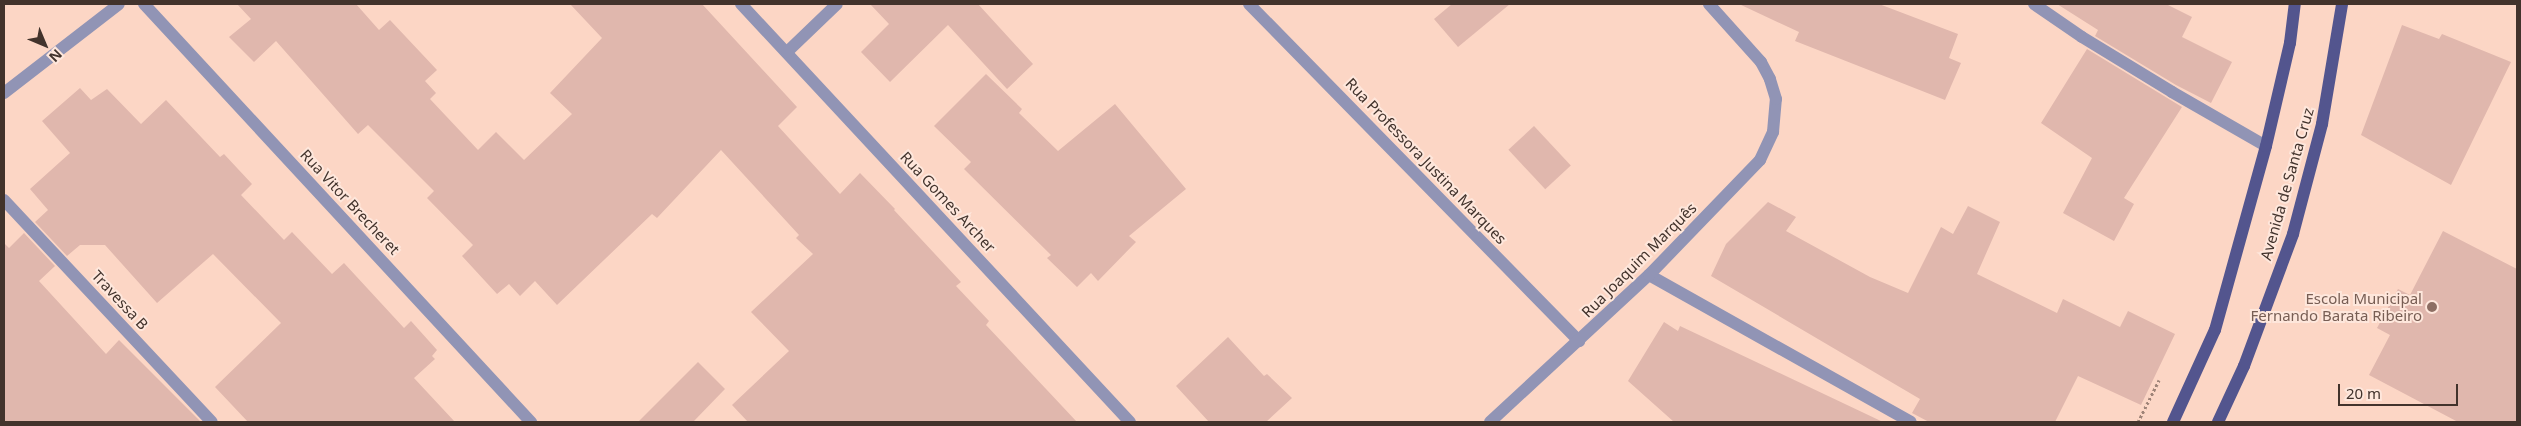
<!DOCTYPE html>
<html>
<head>
<meta charset="utf-8">
<style>
	body { margin:0 }
	#map { position:relative; width:2521px; height:426px; overflow:hidden; background:#fcd6c5; font-family:"Noto Sans",sans-serif }
	div>[style] { position:absolute }
	.building>* { inset:0; background:#e0b7ad; transform-origin:0 0 }
	.path>* { height:3px; margin-top:-1.5px; transform-origin:0; background:repeating-linear-gradient(90deg,#9f8478 0 2.5px,transparent 0 5px) }
	.minor>* { height:12px; margin:-6px; padding:0 6px; transform-origin:6px; border-radius:6px; background:#9194b5 }
	.primary>* { height:12px; margin:-6px; padding:0 6px; transform-origin:6px; border-radius:6px; background:#53558e }
	.dots>* { width:14px; height:14px; translate:-50% -50%; box-sizing:border-box; border:2px solid #fee7dc; border-radius:50% }
	span { translate:-50% -50%; white-space:nowrap; text-align:center; line-height:1.15; -webkit-text-stroke:4px #fee7dc; paint-order:stroke }
	.street-label { font-size:15px; color:#42332c }
	.education-label { font-size:15px; color:#785e54 }
	.right { translate:-100% -50%; text-align:right }
	.frame { position:absolute; inset:0; border:5px solid #42332c; pointer-events:none }
	.north { position:absolute; left:20px; top:20px; width:50px; height:50px; -webkit-text-stroke:4px #fee7dc; paint-order:stroke; rotate:135deg; font-size:14px; font-weight:700; line-height:20px; text-align:center; color:#42332c }
	.north::after { content:''; display:block; margin:auto; width:18px; height:22px; background:#42332c; clip-path:polygon(50% 0,100% 100%,50% 72%,0 100%) }
	.scale { position:absolute; left:2338px; top:384px; width:120px; height:22px; box-sizing:border-box; border:2px solid #42332c; border-top:0; padding-left:6px; font-size:15px; line-height:18px; white-space:nowrap; color:#42332c; -webkit-text-stroke:4px #fee7dc; paint-order:stroke }
</style>
</head>
<body>
<div id="map">
	<div class="building">
		<i style="clip-path:polygon(237px 4px,356px 4px,379px 30px,390px 20px,437px 70px,425px 81px,436px 93px,430px 99px,478px 150px,496px 132px,524px 160px,572px 114px,550px 93px,602px 38px,570px 4px,702px 4px,797px 107px,778px 126px,840px 194px,860px 173px,895px 209px,894px 210px,961px 282px,956px 286px,989px 321px,986px 325px,1077px 422px,748px 422px,732px 405px,789px 351px,751px 312px,813px 254px,796px 238px,799px 235px,721px 150px,657px 218px,652px 214px,557px 305px,535px 281px,520px 296px,509px 284px,497px 294px,462px 256px,473px 245px,427px 198px,434px 191px,368px 125px,358px 134px,276px 41px,254px 62px,229px 37px,251px 19px)"></i>
		<i style="clip-path:polygon(870px 4px,978px 4px,1033px 64px,1007px 89px,948px 25px,890px 82px,861px 52px,889px 24px)"></i>
		<i style="clip-path:polygon(1452px 4px,1510px 4px,1458px 47px,1434px 19px)"></i>
		<i style="clip-path:polygon(1739px 4px,1879px 4px,1958px 34px,1949px 58px,1961px 63px,1945px 100px,1795px 41px,1799px 32px)"></i>
		<i style="clip-path:polygon(2057px 4px,2166px 4px,2192px 17px,2182px 37px,2232px 62px,2211px 103px,2176px 85px,2095px 36px,2098px 30px)"></i>
		<i style="clip-path:polygon(2402px 25px,2439px 39px,2442px 34px,2511px 62px,2451px 185px,2361px 135px)"></i>
		<i style="clip-path:polygon(2087px 49px,2182px 107px,2124px 198px,2134px 204px,2114px 241px,2063px 213px,2092px 158px,2041px 123px)"></i>
		<i style="clip-path:polygon(986px 74px,1022px 109px,1019px 113px,1058px 151px,1115px 104px,1186px 189px,1129px 236px,1136px 242px,1098px 281px,1091px 273px,1077px 287px,1047px 258px,1051px 255px,964px 169px,971px 162px,934px 126px)"></i>
		<i style="clip-path:polygon(80px 88px,91px 100px,107px 89px,141px 124px,166px 100px,220px 157px,224px 154px,252px 184px,241px 195px,284px 240px,292px 232px,332px 274px,344px 263px,404px 328px,411px 321px,437px 350px,432px 356px,435px 359px,414px 378px,455px 422px,248px 422px,215px 387px,281px 323px,213px 254px,157px 303px,105px 245px,80px 245px,67px 256px,35px 222px,48px 210px,30px 189px,70px 153px,42px 121px)"></i>
		<i style="left:1534px;top:126px;width:54px;height:35px;rotate:47deg"></i>
		<i style="clip-path:polygon(1768px 202px,1796px 217px,1786px 231px,1870px 277px,1908px 293px,1941px 227px,1953px 234px,1968px 206px,2000px 222px,1977px 274px,2057px 313px,2063px 299px,2120px 327px,2128px 311px,2175px 334px,2141px 405px,2078px 376px,2055px 422px,1929px 422px,1912px 413px,1920px 399px,1711px 276px,1726px 244px)"></i>
		<i style="clip-path:polygon(2443px 231px,2517px 269px,2517px 422px,2458px 422px,2369px 375px,2390px 335px,2377px 328px,2398px 289px,2410px 295px)"></i>
		<i style="clip-path:polygon(24px 233px,55px 266px,39px 281px,106px 354px,119px 340px,201px 422px,4px 422px,4px 243px,9px 248px)"></i>
		<i style="clip-path:polygon(1664px 322px,1678px 331px,1680px 326px,1883px 422px,1674px 422px,1628px 381px)"></i>
		<i style="clip-path:polygon(1228px 337px,1264px 376px,1267px 374px,1292px 398px,1266px 422px,1209px 422px,1176px 386px)"></i>
		<i style="clip-path:polygon(698px 362px,725px 389px,693px 422px,638px 422px)"></i>
	</div>
	<div class="path">
		<i style="left:2138px;top:422px;width:47px;rotate:-63.4deg"></i>
	</div>
	<div class="minor">
		<i style="left:144px;top:4px;width:570px;rotate:47.21deg"></i>
		<i style="left:741px;top:4px;width:571px;rotate:47.06deg"></i>
		<i style="left:1249px;top:4px;width:472px;rotate:45.6deg"></i>
		<i style="left:2034px;top:4px;width:58px;rotate:34.5deg"></i>
		<i style="left:2082px;top:37px;width:105px;rotate:31.4deg"></i>
		<i style="left:2172px;top:92px;width:108px;rotate:29.9deg"></i>
		<i style="left:787px;top:52px;width:69px;rotate:-43.8deg"></i>
		<i style="left:4px;top:93px;width:145px;rotate:-37.7deg"></i>
		<i style="left:4px;top:200px;width:304px;rotate:46.9deg"></i>
		<i style="left:1649px;top:275px;width:300px;rotate:29.3deg"></i>
		<i style="left:1490px;top:422px;width:217px;rotate:-42.8deg"></i>
		<i style="left:1649px;top:275px;width:160px;rotate:-46deg"></i>
		<i style="left:1760px;top:160px;width:31px;rotate:-65deg"></i>
		<i style="left:1773px;top:132px;width:33px;rotate:-85deg"></i>
		<i style="left:1776px;top:99px;width:21px;rotate:-107deg"></i>
		<i style="left:1770px;top:79px;width:19px;rotate:-118deg"></i>
		<i style="left:1761px;top:62px;width:78px;rotate:-131.9deg"></i>
	</div>
	<div class="primary">
		<i style="left:2173px;top:422px;width:101px;rotate:-65.5deg"></i>
		<i style="left:2215px;top:330px;width:191px;rotate:-74.5deg"></i>
		<i style="left:2266px;top:146px;width:106px;rotate:-76.9deg"></i>
		<i style="left:2290px;top:43px;width:39px;rotate:-83deg"></i>
		<i style="left:2218px;top:422px;width:62px;rotate:-65.1deg"></i>
		<i style="left:2244px;top:366px;width:141px;rotate:-69.6deg"></i>
		<i style="left:2293px;top:234px;width:114px;rotate:-75.2deg"></i>
		<i style="left:2322px;top:124px;width:122px;rotate:-80.5deg"></i>
	</div>
	<div class="dots">
		<i style="left:2432px;top:307px;background:#8d6e63"></i>
	</div>
	<div class="street-label">
		<span style="left:1426px;top:161px;rotate:46deg">Rua Professora Justina Marques</span>
		<span style="left:2287px;top:184px;rotate:-74deg">Avenida de Santa Cruz</span>
		<span style="left:350px;top:202px;rotate:47deg">Rua Vitor Brecheret</span>
		<span style="left:948px;top:202px;rotate:47deg">Rua Gomes Archer</span>
		<span style="left:1639px;top:260px;rotate:-45deg">Rua Joaquim Marquês</span>
		<span style="left:120px;top:300px;rotate:47deg">Travessa B</span>
	</div>
	<div class="education-label">
		<span class="right" style="left:2422px;top:307px">Escola Municipal<br>Fernando Barata Ribeiro</span>
	</div>
	<div class="frame"></div>
	<div class="north">N</div>
	<div class="scale">20 m</div>
</div>
</body>
</html>
